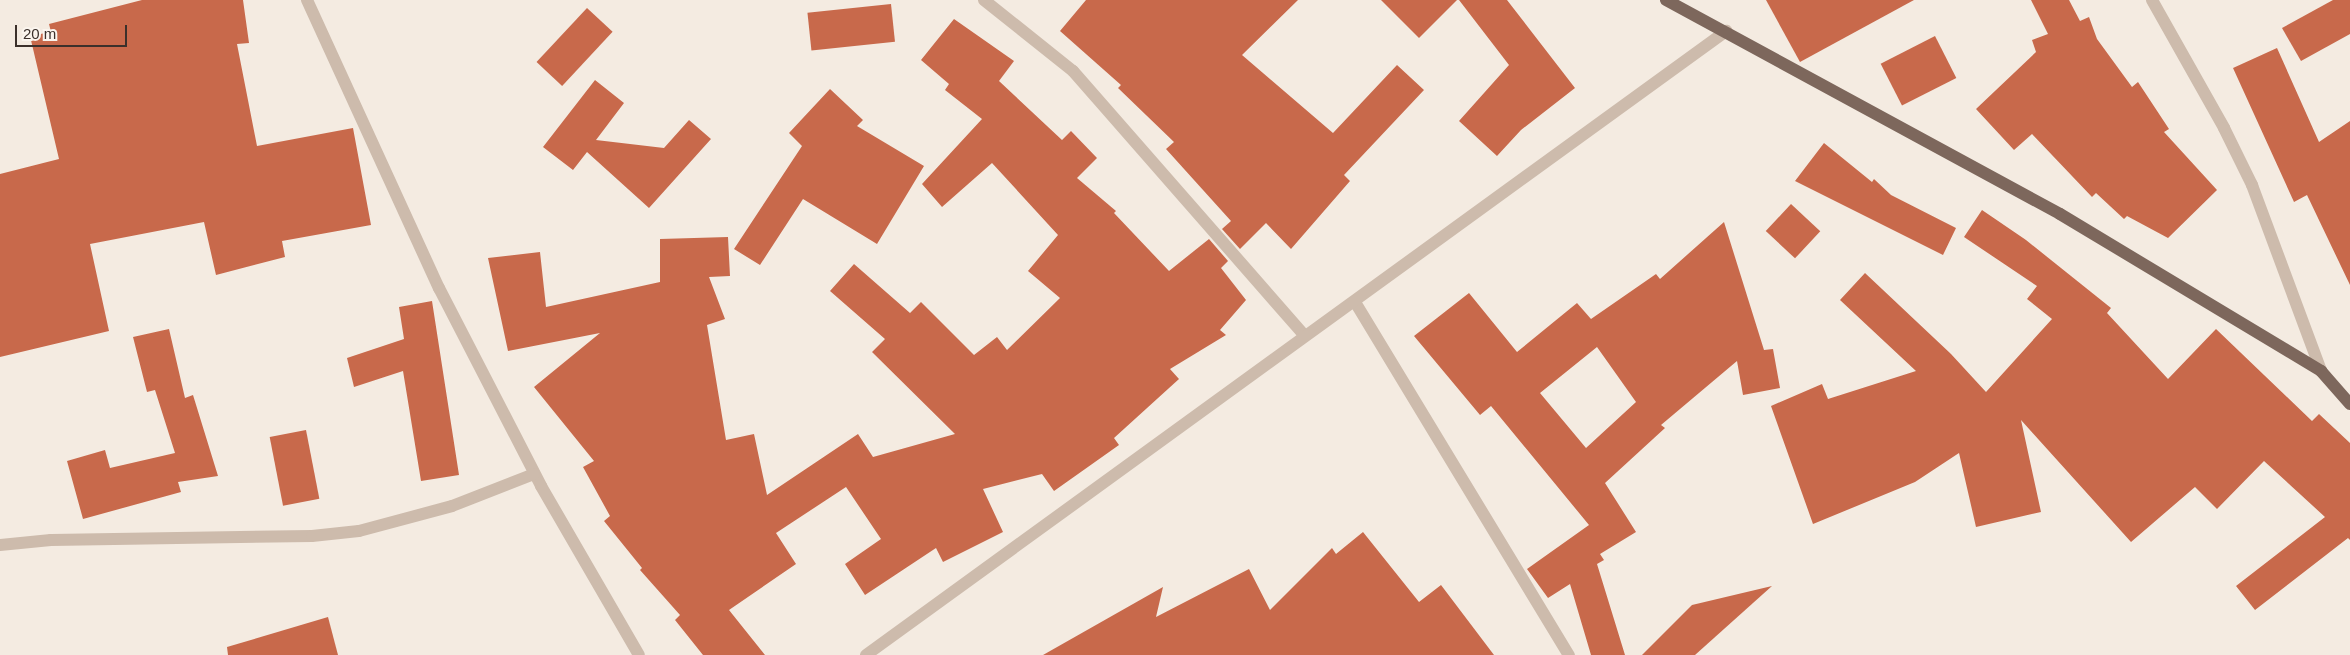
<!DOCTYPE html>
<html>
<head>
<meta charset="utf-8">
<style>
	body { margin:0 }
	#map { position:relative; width:2350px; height:655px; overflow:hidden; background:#f4ebe1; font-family:Helvetica,sans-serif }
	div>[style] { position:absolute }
	.building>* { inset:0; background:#c8694b; transform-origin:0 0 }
	.minor>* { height:12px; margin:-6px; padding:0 6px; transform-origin:6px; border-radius:6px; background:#cdbbac }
	.major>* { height:12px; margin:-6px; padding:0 6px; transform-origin:6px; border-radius:6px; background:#7d675c }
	span { translate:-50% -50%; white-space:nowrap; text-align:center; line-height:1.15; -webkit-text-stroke:4px #fbf5ee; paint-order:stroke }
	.scale { position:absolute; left:15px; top:25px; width:112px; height:22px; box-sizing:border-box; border:2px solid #3b302b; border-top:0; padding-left:6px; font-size:15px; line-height:18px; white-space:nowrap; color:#3b302b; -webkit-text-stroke:4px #fbf5ee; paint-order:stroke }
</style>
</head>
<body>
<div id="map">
	<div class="building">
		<i style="clip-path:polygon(142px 0,243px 0,249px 43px,237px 44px,257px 146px,353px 128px,371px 225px,282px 241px,285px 257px,216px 275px,204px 222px,90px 244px,109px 331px,0 357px,0 174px,59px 159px,30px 36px,51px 32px,49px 24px)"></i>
		<i style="clip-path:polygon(1086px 0,1298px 0,1242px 55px,1333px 133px,1397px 65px,1424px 90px,1344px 175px,1350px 181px,1291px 249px,1266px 223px,1240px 249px,1222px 229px,1231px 221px,1166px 149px,1174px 142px,1118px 88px,1121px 85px,1060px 31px)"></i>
		<i style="clip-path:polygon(1381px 0,1457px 0,1419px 38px)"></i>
		<i style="clip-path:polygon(1459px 0,1507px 0,1575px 88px,1521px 130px,1497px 156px,1459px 121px,1509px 65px)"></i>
		<i style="clip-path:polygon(1766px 0,1914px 0,1800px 62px)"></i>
		<i style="clip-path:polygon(2031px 0,2069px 0,2080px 21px,2089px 17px,2097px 39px,2132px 87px,2138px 82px,2169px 129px,2164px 132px,2217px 190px,2168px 238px,2127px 216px,2124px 219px,2096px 193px,2092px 197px,2032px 134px,2014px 150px,1976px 109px,2036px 52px,2032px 40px,2048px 34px)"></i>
		<i style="clip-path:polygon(2333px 0,2350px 0,2350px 34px,2301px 61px,2282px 28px)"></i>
		<i style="left:891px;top:4px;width:38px;height:84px;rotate:84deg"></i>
		<i style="left:587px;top:8px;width:35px;height:74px;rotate:43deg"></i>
		<i style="clip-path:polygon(954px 19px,1014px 61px,999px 81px,1062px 140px,1071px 131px,1097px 158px,1077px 178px,1116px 211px,1114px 213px,1169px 271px,1209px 239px,1228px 261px,1221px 268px,1246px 300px,1220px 330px,1226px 335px,1170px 369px,1179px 379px,1114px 438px,1119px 445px,1054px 491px,1042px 474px,983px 489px,1003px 532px,943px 562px,936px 548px,865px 595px,845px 564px,881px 539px,846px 487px,776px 533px,796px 564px,729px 610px,765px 655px,703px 655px,675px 620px,680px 615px,640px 570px,642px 568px,604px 521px,610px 516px,583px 467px,594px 461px,534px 387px,600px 333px,508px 351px,488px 258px,540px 252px,546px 307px,660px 282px,660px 239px,728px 237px,730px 276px,709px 277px,725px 319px,707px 325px,726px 440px,754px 434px,767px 495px,858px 434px,873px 457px,955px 434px,872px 352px,885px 339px,830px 291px,854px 264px,910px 313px,921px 302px,974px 355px,997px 337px,1007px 350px,1060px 298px,1028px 271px,1058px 235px,992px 163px,942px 207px,922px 184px,982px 119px,945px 90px,949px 84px,921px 60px)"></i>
		<i style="left:1935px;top:36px;width:47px;height:61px;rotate:63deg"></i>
		<i style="clip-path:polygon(2277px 48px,2319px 142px,2350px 121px,2350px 285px,2307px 195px,2294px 202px,2233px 68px)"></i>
		<i style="clip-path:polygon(595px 80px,624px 103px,596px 140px,664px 148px,689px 120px,711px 139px,649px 208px,587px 152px,573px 170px,543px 147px)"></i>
		<i style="clip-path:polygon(830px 89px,863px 120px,857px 126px,924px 166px,877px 244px,803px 199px,760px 265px,734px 249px,802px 146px,789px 133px)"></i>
		<i style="clip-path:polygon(1824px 143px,1872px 182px,1874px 179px,1891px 195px,1956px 228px,1943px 255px,1795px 181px)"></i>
		<i style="left:1791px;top:204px;width:40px;height:37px;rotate:43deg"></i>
		<i style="clip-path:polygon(1982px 210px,2026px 240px,2111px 308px,2107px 313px,2168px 379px,2216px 329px,2312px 421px,2319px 414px,2350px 443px,2350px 540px,2348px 538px,2255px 610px,2236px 586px,2325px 517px,2264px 461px,2217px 509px,2195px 487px,2131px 542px,2021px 420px,2041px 512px,1976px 527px,1959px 453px,1915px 482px,1813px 524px,1771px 406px,1822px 384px,1828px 399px,1916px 371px,1840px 300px,1865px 273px,1951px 354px,1986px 392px,2052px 319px,2027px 299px,2037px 286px,1964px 237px)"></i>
		<i style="clip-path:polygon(evenodd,1724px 222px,1764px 350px,1773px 349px,1780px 388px,1743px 395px,1737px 361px,1661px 425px,1665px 428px,1605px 483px,1636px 532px,1600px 554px,1604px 560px,1597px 564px,1625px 655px,1591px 655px,1570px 584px,1548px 598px,1527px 569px,1589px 525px,1491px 406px,1480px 415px,1414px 336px,1469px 293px,1517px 352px,1577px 303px,1591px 319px,1656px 274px,1660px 279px,1724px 222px,1597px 347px,1636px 402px,1586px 448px,1540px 393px,1597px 347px)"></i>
		<i style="clip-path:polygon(432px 301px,459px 475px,421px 481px,403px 371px,354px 387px,347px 358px,404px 339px,399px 307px)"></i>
		<i style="clip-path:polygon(169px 329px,185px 398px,193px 395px,218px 476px,178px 482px,181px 492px,83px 519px,67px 461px,105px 450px,110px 468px,175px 453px,155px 390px,147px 392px,133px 337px)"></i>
		<i style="left:306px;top:430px;width:70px;height:37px;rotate:79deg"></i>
		<i style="clip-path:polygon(1363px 532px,1419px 602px,1441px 585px,1494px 655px,1043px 655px,1163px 587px,1156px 617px,1249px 569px,1270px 610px,1332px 548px,1336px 554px)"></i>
		<i style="clip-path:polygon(1772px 586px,1695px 655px,1642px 655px,1692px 605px)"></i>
		<i style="clip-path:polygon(328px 617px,338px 655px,228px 655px,227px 647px)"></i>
	</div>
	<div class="minor">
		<i style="left:307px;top:0;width:317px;rotate:65.4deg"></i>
		<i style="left:439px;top:288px;width:223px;rotate:62.7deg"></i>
		<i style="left:541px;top:486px;width:195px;rotate:59.9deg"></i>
		<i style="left:984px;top:0;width:114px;rotate:38.6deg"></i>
		<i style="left:1073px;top:71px;width:351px;rotate:48.8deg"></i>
		<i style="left:2152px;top:0;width:147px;rotate:60.6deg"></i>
		<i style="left:2224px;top:128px;width:64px;rotate:63.8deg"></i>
		<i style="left:2252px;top:185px;width:198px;rotate:69.6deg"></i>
		<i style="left:1355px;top:302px;width:413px;rotate:58.8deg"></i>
		<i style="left:0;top:545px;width:51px;rotate:-5.6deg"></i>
		<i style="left:51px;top:540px;width:261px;rotate:-0.9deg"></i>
		<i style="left:312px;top:536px;width:47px;rotate:-6.1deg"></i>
		<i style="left:359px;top:531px;width:96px;rotate:-15deg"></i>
		<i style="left:452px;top:506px;width:88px;rotate:-21.3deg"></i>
		<i style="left:866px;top:655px;width:1063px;rotate:-35.96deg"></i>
	</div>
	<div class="major">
		<i style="left:1666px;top:0;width:448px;rotate:28.5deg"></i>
		<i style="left:2060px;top:214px;width:305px;rotate:31deg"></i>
		<i style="left:2321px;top:371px;width:44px;rotate:48.7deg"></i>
	</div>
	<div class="scale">20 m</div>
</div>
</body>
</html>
